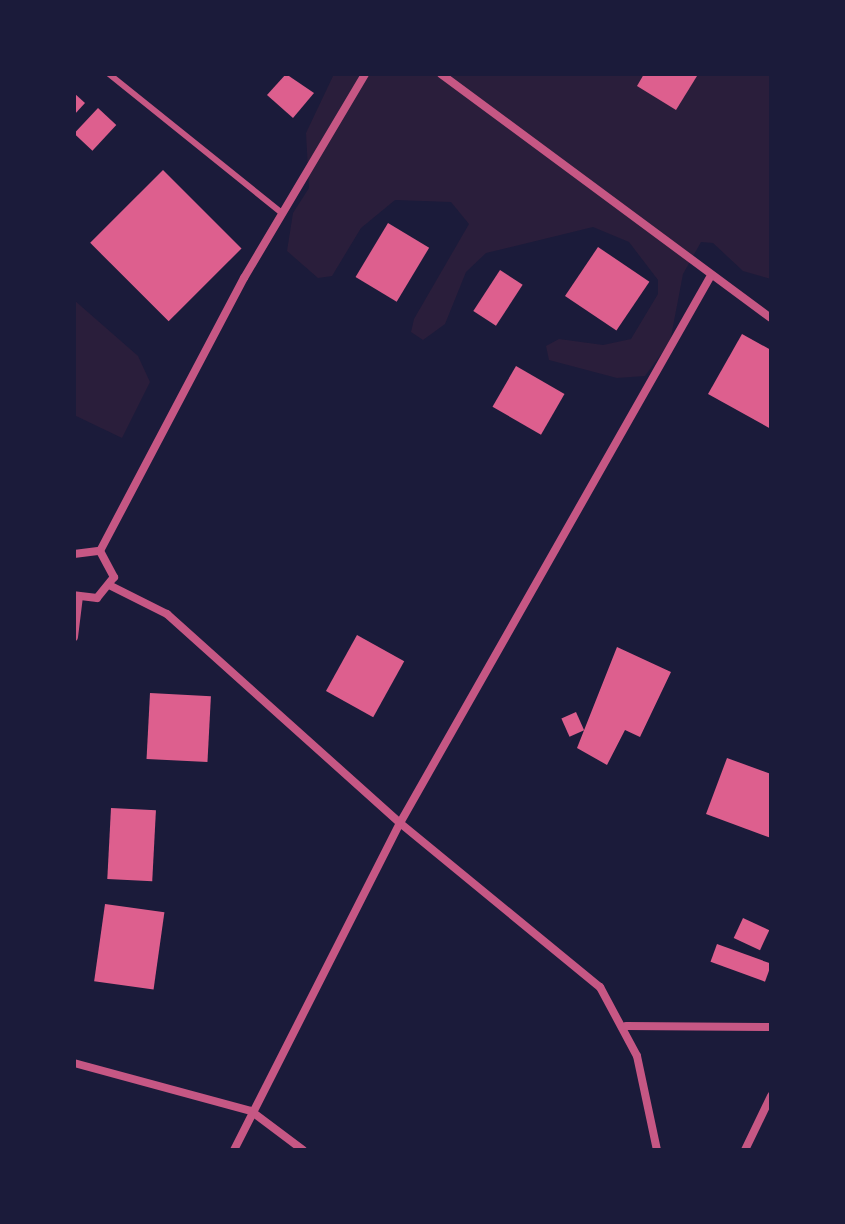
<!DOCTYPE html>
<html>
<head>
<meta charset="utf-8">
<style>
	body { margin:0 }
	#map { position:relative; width:845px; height:1224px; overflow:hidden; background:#1b1b3a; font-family:"Open Sans",sans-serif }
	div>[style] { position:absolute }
	.green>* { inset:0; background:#2a1e3b }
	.building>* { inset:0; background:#dd5f8e; transform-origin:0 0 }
	.service>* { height:6px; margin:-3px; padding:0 3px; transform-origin:3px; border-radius:3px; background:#c65784 }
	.minor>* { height:8px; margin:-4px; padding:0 4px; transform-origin:4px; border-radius:4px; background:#c65784 }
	span { translate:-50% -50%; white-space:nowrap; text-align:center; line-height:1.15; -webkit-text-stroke:6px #1b1b3a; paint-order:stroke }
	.frame { position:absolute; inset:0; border:76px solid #1b1b3a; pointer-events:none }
</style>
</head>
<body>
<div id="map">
	<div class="green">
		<i style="clip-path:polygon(334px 74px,771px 74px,771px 279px,743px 271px,713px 243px,701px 242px,683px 274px,670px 342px,645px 376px,617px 378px,549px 360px,546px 346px,559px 339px,603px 345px,631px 339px,658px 294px,658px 280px,629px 242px,593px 227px,486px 253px,466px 272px,445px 324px,423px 340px,411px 332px,414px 319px,469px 224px,451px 202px,395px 200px,361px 228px,332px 276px,318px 278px,287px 251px,293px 213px,309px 188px,306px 133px)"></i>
		<i style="clip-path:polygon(74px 300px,138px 356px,150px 382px,122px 438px,74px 415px)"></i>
	</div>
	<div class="building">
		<i style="clip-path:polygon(286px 74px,314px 93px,293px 118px,267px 95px)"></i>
		<i style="clip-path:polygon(644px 74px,693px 74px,697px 76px,676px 110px,637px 86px)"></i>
		<i style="clip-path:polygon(74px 93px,85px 103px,74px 115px)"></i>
		<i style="left:98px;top:108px;width:25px;height:35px;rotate:43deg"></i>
		<i style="left:163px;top:170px;width:111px;height:103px;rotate:45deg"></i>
		<i style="left:388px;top:223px;width:48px;height:63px;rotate:31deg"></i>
		<i style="left:598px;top:247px;width:62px;height:59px;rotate:34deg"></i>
		<i style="left:500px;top:270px;width:27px;height:49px;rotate:33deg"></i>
		<i style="clip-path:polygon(742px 334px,771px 350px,771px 429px,708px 394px)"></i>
		<i style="left:516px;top:366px;width:56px;height:47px;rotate:30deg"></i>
		<i style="left:357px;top:635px;width:54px;height:64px;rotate:29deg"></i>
		<i style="clip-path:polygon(617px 647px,671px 672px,640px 737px,625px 730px,607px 765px,577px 748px)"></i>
		<i style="left:150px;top:693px;width:61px;height:66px;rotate:3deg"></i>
		<i style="left:576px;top:712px;width:20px;height:16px;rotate:66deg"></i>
		<i style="clip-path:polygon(727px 758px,771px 774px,771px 838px,706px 814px)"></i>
		<i style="left:111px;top:808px;width:45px;height:71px;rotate:3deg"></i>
		<i style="left:105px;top:904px;width:60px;height:78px;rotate:8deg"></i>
		<i style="left:743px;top:918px;width:29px;height:22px;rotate:25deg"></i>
		<i style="left:717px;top:944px;width:58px;height:19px;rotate:20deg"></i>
	</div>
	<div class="service">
		<i style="left:109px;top:74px;width:222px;rotate:38.8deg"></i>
	</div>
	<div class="minor">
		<i style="left:441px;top:74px;width:410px;rotate:36.5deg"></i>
		<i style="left:100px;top:551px;width:309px;rotate:-62.2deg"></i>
		<i style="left:244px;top:278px;width:237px;rotate:-59.3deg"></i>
		<i style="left:74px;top:554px;width:26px;rotate:-7deg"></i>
		<i style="left:100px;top:551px;width:30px;rotate:62deg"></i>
		<i style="left:114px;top:577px;width:27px;rotate:129deg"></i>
		<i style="left:97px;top:598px;width:23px;rotate:-173deg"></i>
		<i style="left:111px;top:586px;width:63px;rotate:26.6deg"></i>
		<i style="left:167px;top:614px;width:313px;rotate:41.9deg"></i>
		<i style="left:400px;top:823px;width:259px;rotate:39.4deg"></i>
		<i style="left:600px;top:987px;width:78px;rotate:61.8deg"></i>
		<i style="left:637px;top:1056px;width:96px;rotate:78deg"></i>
		<i style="left:74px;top:637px;width:39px;rotate:-83deg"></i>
		<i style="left:626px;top:1026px;width:145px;rotate:0.4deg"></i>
		<i style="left:74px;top:1063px;width:183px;rotate:15.2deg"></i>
		<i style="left:251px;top:1111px;width:65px;rotate:36.9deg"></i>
		<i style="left:234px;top:1150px;width:367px;rotate:-63.1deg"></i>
		<i style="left:400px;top:823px;width:628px;rotate:-60.41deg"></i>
		<i style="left:745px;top:1150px;width:60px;rotate:-64.3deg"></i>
	</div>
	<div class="frame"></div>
</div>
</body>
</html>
